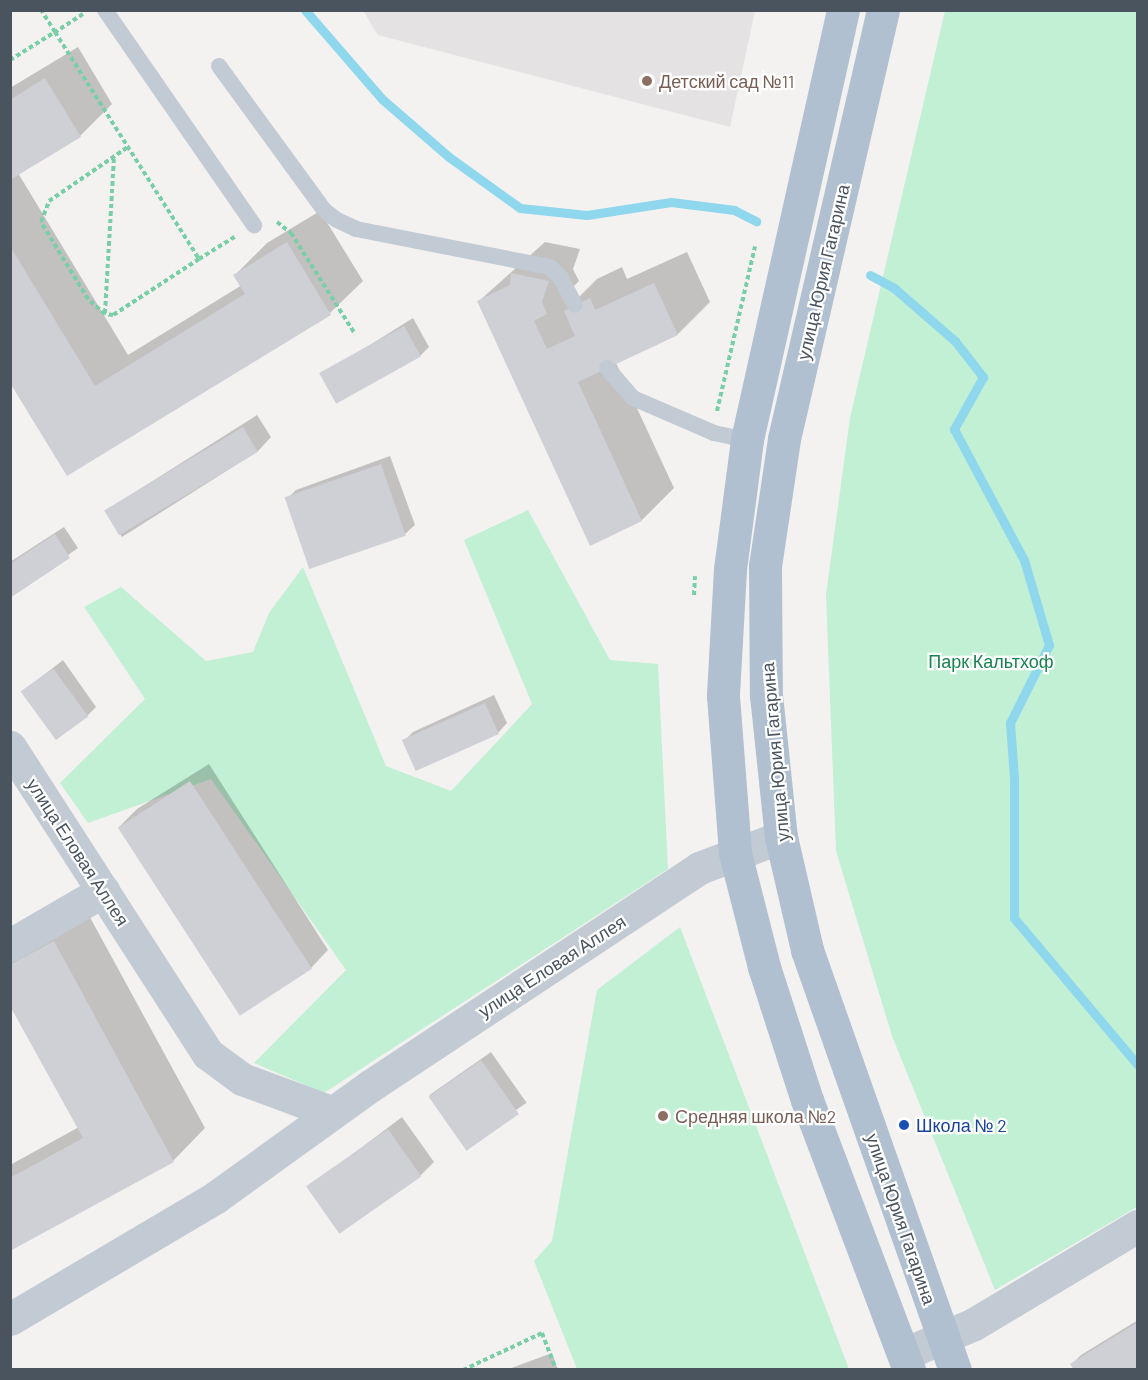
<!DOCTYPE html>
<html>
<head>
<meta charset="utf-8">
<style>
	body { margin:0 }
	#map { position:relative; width:1148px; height:1380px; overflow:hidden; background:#f4f1f1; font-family:Barlow,sans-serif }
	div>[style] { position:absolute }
	.education>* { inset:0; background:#e5e2e3 }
	.green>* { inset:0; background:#c1f0d4 }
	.shadow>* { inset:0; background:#0003; transform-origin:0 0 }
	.stream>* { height:9px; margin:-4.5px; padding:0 4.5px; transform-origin:4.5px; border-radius:4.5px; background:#8ed7ed }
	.building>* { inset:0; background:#ced0d6; transform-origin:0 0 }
	.path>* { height:4px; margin-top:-2px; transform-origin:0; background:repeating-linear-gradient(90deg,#78cfa6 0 4.5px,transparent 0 7.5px) }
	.lane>* { height:16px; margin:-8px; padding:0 8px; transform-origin:8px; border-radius:8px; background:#c2cbd3 }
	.street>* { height:33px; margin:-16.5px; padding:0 16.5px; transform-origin:16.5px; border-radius:16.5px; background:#c2cbd3 }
	.primary>* { height:33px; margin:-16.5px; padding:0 16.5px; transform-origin:16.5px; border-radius:16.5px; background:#b1c0d0 }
	.dots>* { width:16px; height:16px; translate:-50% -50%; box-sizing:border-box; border:3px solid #fff; border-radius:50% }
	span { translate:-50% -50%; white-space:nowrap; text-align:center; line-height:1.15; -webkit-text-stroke:4.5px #fff; paint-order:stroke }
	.education-label { font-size:18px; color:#785e54 }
	.left { translate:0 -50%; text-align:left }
	.street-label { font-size:18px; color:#49545f }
	.park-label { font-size:18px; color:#178350 }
	.transit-label { font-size:18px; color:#164399 }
	.frame { position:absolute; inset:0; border:12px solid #49545f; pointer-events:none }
</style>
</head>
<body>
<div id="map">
	<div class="education">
		<i style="clip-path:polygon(755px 11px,730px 127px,378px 35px,364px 12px)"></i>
	</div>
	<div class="green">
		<i style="clip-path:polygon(945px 11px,1138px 11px,1137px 1207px,995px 1290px,892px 1036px,836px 851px,826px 595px,850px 418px)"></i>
		<i style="clip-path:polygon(528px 510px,610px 660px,658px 664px,668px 869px,324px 1093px,254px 1063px,346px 970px,211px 779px,88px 823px,60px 783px,145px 699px,84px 607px,121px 587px,206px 661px,253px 652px,269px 613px,303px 567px,386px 766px,451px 791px,532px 704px,464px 540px)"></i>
		<i style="clip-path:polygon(680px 927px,849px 1369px,577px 1369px,534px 1261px,552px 1241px,597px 990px)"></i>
	</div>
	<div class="shadow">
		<i style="clip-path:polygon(78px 47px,112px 104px,80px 136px,18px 173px,128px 355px,242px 285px,235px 275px,267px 243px,320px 211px,363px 281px,330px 313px,67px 473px,10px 380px,10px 88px)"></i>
		<i style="clip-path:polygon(545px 242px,580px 249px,573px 269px,579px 281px,567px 293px,572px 304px,597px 279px,622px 267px,627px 279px,687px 252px,710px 302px,678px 334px,616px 363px,674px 488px,642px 520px,591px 544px,479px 301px)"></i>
		<i style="clip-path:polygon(413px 318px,429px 347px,420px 356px,322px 375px)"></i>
		<i style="clip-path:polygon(257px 415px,271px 437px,258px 451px,122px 537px,108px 515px,121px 501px)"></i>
		<i style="clip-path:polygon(390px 456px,415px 525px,405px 534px,287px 499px,296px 490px)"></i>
		<i style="clip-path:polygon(64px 527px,78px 548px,10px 596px,10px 562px)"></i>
		<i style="clip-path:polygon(63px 660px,96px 707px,87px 716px,22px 692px)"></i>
		<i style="clip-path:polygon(494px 695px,507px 723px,498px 733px,404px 741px,413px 732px)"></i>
		<i style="clip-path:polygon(209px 764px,328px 950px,311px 968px,240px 1015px,119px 827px,137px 809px)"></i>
		<i style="clip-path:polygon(86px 910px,205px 1128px,173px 1161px,10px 1249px,10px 1165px,79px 1127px,10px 1003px,10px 959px)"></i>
		<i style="left:491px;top:1052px;width:62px;height:75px;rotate:55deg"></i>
		<i style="clip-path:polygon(402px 1117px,434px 1162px,420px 1176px,308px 1188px)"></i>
		<i style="clip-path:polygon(1138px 1320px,1138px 1370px,1072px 1364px,1081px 1355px)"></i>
		<i style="clip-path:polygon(552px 1353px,558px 1370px,506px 1370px)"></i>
	</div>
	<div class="stream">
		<i style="left:305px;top:10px;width:118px;rotate:49.1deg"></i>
		<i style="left:382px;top:99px;width:89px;rotate:40.9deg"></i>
		<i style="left:449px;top:157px;width:87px;rotate:35.7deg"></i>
		<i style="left:520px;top:208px;width:67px;rotate:6deg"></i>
		<i style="left:587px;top:215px;width:85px;rotate:-8.8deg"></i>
		<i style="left:671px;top:202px;width:64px;rotate:7.2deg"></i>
		<i style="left:734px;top:210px;width:25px;rotate:27deg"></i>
		<i style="left:870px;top:275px;width:27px;rotate:28deg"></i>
		<i style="left:894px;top:288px;width:81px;rotate:41deg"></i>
		<i style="left:955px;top:341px;width:46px;rotate:52.1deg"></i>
		<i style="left:983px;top:377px;width:60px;rotate:119.1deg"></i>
		<i style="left:954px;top:429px;width:149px;rotate:61.9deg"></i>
		<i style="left:1024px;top:560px;width:89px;rotate:73.6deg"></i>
		<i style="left:1049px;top:645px;width:87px;rotate:116.6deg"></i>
		<i style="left:1010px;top:723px;width:55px;rotate:85.8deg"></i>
		<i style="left:1014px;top:778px;width:140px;rotate:90deg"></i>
		<i style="left:1014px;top:918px;width:192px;rotate:49.9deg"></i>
	</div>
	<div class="building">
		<i style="clip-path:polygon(45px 78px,81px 137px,10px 180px,10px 100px)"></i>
		<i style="clip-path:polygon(287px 242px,331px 315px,67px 476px,10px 383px,10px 246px,95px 386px,245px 294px,233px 275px)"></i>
		<i style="clip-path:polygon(511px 273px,549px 281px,542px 302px,547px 314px,534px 321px,547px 349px,575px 336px,564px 311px,590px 298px,595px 310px,654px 283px,678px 335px,578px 382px,642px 521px,590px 546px,477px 301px,510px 285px)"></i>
		<i style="left:404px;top:326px;width:35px;height:97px;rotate:61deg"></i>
		<i style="left:243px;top:427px;width:29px;height:162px;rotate:59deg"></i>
		<i style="left:381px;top:464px;width:76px;height:102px;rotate:71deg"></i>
		<i style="clip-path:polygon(55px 534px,70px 558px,10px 598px,10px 564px)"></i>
		<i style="left:53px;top:668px;width:60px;height:40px;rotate:54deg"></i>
		<i style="left:485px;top:703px;width:34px;height:91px;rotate:66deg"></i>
		<i style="left:190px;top:781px;width:224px;height:86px;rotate:57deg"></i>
		<i style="clip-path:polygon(54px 941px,174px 1162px,10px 1251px,10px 1178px,83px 1138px,10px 1006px,10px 965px)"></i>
		<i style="left:481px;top:1060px;width:66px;height:64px;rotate:55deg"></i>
		<i style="left:388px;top:1129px;width:58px;height:100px;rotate:55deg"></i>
		<i style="clip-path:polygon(1138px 1322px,1138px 1370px,1074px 1370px,1070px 1364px)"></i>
	</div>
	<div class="path">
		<i style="left:83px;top:14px;width:33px;rotate:147deg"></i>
		<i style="left:55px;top:32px;width:269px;rotate:57.6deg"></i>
		<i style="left:199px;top:259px;width:103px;rotate:146.9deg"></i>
		<i style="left:113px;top:315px;width:8px;rotate:-173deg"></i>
		<i style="left:105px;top:314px;width:23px;rotate:-139deg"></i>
		<i style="left:88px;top:299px;width:90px;rotate:-121.4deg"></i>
		<i style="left:41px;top:222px;width:22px;rotate:-69deg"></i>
		<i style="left:49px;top:201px;width:96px;rotate:-34.4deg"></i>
		<i style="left:10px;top:60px;width:53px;rotate:-31.9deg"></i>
		<i style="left:55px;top:32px;width:26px;rotate:-122deg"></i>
		<i style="left:277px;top:222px;width:18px;rotate:38deg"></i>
		<i style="left:291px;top:233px;width:120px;rotate:57.6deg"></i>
		<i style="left:199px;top:259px;width:44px;rotate:-31.9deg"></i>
		<i style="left:105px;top:313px;width:156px;rotate:-86.7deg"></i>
		<i style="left:717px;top:411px;width:169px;rotate:-77deg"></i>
		<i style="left:694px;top:595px;width:19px;rotate:-87deg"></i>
		<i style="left:463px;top:1370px;width:87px;rotate:-25.1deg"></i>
		<i style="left:542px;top:1333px;width:40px;rotate:69deg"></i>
	</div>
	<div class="lane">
		<i style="left:105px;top:10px;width:262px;rotate:55.3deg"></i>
		<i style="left:219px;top:66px;width:178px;rotate:53.9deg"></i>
		<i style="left:324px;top:210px;width:16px;rotate:38deg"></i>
		<i style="left:337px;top:220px;width:21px;rotate:25deg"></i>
		<i style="left:356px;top:229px;width:198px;rotate:11.1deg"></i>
		<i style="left:550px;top:267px;width:16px;rotate:45deg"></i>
		<i style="left:561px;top:278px;width:30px;rotate:63deg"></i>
		<i style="left:607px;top:368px;width:40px;rotate:49deg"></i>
		<i style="left:633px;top:398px;width:88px;rotate:23.4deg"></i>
		<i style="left:714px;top:433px;width:34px;rotate:12deg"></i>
	</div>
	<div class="street">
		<i style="left:10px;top:747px;width:365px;rotate:57.2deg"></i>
		<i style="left:208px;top:1054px;width:42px;rotate:36.3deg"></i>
		<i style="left:242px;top:1079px;width:95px;rotate:20.3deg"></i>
		<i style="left:10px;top:945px;width:108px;rotate:-30.1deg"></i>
		<i style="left:10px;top:1319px;width:239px;rotate:-30.6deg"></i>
		<i style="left:216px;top:1197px;width:190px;rotate:-35.8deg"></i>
		<i style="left:370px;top:1086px;width:395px;rotate:-33.5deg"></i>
		<i style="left:699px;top:868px;width:88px;rotate:-20.7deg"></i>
		<i style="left:904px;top:1354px;width:76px;rotate:-23.2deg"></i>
		<i style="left:974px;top:1324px;width:191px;rotate:-30.9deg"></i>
	</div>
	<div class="primary">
		<i style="left:843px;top:10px;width:441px;rotate:102.6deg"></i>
		<i style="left:747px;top:440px;width:130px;rotate:97.5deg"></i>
		<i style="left:730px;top:569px;width:127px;rotate:93.2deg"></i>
		<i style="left:723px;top:696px;width:157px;rotate:85.6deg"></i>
		<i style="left:735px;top:853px;width:118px;rotate:75.7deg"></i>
		<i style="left:764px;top:967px;width:140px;rotate:72.1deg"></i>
		<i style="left:807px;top:1100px;width:289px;rotate:69.3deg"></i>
		<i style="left:883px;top:10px;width:440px;rotate:103deg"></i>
		<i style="left:784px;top:439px;width:128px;rotate:98.5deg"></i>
		<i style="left:765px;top:566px;width:129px;rotate:89.6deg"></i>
		<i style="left:766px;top:695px;width:143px;rotate:84deg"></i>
		<i style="left:781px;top:837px;width:116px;rotate:77deg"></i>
		<i style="left:807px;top:950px;width:445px;rotate:70.6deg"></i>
	</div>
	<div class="dots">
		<i style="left:647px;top:81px;background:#8d6e63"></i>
		<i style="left:663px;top:1116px;background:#8d6e63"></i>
		<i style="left:904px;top:1125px;background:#1a4fb4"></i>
	</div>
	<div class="education-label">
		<span class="left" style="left:659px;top:81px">Детский сад №11</span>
		<span class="left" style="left:675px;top:1116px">Средняя школа №2</span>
	</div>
	<div class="street-label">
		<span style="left:823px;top:272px;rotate:-77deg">улица Юрия Гагарина</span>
		<span style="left:775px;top:752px;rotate:-95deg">улица Юрия Гагарина</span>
		<span style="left:78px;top:852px;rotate:57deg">улица Еловая Аллея</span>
		<span style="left:552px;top:966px;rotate:-33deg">улица Еловая Аллея</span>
		<span style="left:901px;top:1219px;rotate:71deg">улица Юрия Гагарина</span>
	</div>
	<div class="park-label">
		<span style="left:991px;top:661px">Парк Кальтхоф</span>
	</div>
	<div class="transit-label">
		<span class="left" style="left:916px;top:1125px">Школа № 2</span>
	</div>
	<div class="frame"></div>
</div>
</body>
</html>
